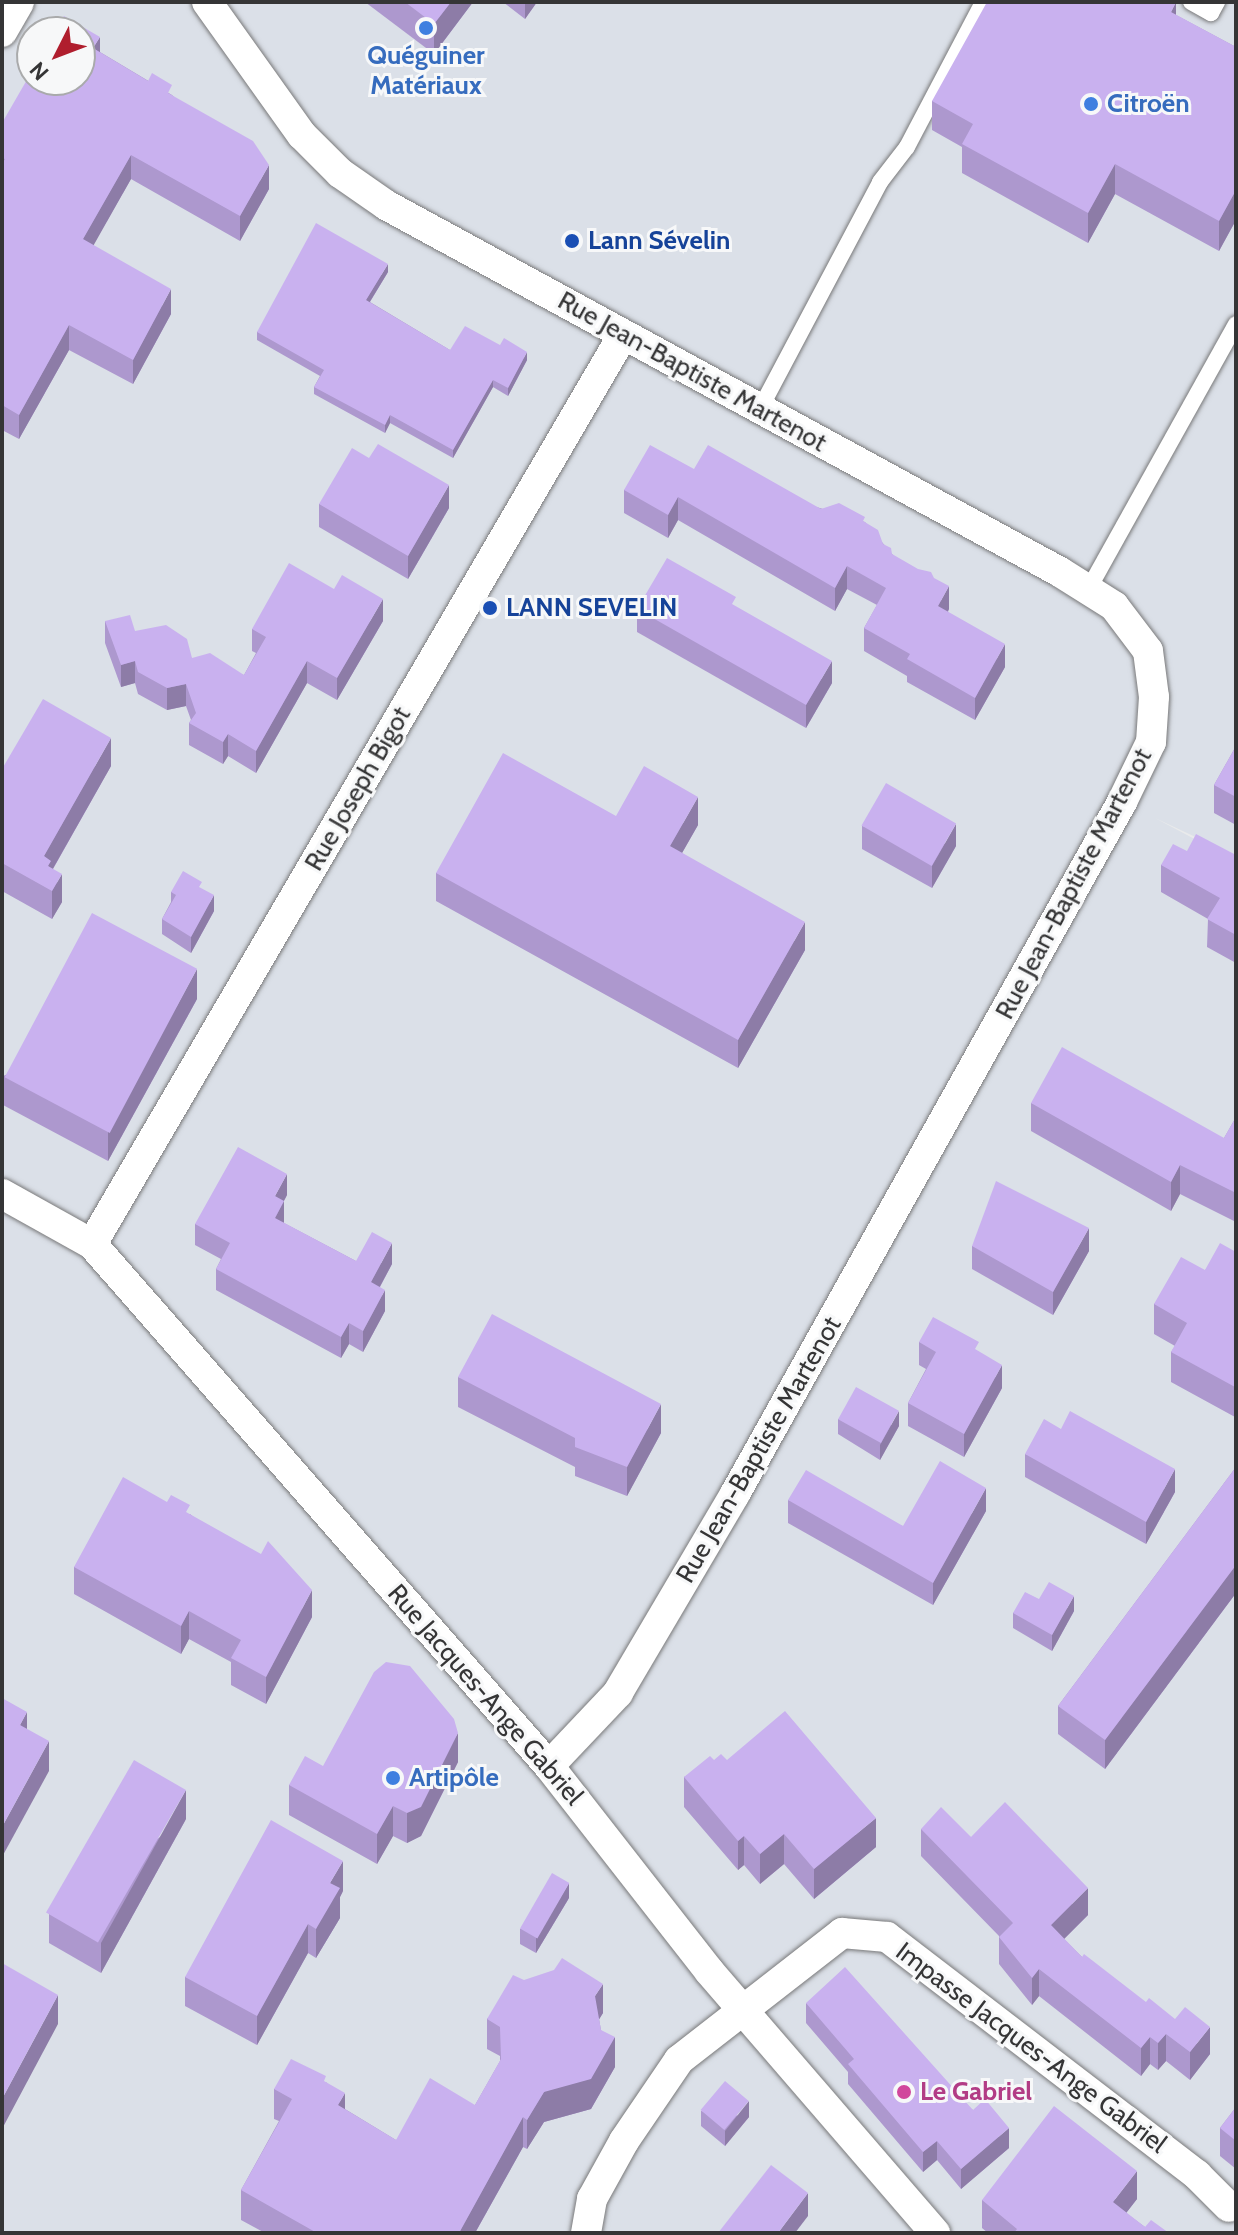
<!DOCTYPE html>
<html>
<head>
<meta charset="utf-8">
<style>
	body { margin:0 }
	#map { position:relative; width:1238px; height:2235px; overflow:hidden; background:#e9eaeb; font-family:Cabin,sans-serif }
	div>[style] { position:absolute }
	.built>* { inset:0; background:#dbe0e8 }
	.roads { filter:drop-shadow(0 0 2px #79797a) drop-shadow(0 0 2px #79797a) }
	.service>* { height:16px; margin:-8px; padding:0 8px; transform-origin:8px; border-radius:8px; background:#fff }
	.minor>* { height:30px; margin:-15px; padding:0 15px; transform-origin:15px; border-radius:15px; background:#fff }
	.wall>* { inset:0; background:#ad98ce }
	.shaded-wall>* { inset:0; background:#8d7ca7; transform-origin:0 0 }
	.building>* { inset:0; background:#c9b1ef; transform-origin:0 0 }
	.dots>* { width:22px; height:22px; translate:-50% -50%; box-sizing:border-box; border:4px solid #f7f8f9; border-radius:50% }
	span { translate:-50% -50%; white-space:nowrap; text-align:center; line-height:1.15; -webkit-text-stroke:6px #f7f8f9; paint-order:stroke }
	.shop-label { font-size:26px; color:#366cbe; font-weight:700 }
	.left { translate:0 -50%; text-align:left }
	.transit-label { font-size:26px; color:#164399; font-weight:700 }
	.street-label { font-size:26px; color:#353536 }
	.hotel-label { font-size:26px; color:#b23c85; font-weight:700 }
	.frame { position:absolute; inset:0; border:4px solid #353536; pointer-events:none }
	.north { position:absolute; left:16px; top:16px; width:80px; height:80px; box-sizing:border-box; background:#f7f8f9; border:2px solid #a9aaab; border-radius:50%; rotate:228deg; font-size:22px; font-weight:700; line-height:32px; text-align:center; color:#353536 }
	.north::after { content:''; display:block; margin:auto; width:28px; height:36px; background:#b01e2e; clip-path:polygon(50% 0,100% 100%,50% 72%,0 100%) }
</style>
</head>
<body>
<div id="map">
	<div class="built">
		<i style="clip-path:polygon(evenodd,2px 2px,1236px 2px,1236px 856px,1155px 818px,1236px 861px,1236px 2233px,2px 2233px,2px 2px,32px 32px,80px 32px,80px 80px,32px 80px,32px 32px)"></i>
	</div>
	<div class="roads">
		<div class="service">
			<i style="left:1191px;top:2px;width:23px;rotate:29deg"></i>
			<i style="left:1211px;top:13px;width:13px;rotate:-61deg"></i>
			<i style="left:760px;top:409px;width:257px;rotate:-62.1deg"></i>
			<i style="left:880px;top:182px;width:44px;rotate:-52.4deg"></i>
			<i style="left:907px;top:147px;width:164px;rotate:-62.3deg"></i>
			<i style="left:1088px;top:590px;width:304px;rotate:-60.9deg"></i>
		</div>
		<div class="minor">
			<i style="left:207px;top:2px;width:163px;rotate:54.5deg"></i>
			<i style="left:302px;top:135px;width:54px;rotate:45deg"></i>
			<i style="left:340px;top:173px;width:56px;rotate:34.8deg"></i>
			<i style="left:386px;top:205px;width:767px;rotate:28.57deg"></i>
			<i style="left:1060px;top:572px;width:64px;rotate:32.2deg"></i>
			<i style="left:1114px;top:606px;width:56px;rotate:52.9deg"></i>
			<i style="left:1148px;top:651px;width:46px;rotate:82.6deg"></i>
			<i style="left:1154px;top:697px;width:45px;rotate:93.8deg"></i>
			<i style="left:1151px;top:742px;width:67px;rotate:115.8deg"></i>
			<i style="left:1122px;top:802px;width:793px;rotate:119.22deg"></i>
			<i style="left:735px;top:1494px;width:231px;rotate:120.5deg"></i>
			<i style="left:618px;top:1693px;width:100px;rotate:133.4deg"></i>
			<i style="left:2px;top:32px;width:34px;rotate:-60deg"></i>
			<i style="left:2px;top:1194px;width:103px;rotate:29.1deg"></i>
			<i style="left:92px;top:1244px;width:694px;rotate:48.8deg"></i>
			<i style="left:549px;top:1766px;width:260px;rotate:52deg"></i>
			<i style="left:709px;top:1971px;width:346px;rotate:49.2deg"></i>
			<i style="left:92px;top:1244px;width:1053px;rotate:-59.71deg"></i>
			<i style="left:586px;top:2233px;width:35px;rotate:-80deg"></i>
			<i style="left:592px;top:2199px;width:66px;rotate:-61.1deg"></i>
			<i style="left:624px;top:2141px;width:98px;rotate:-55.8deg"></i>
			<i style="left:679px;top:2060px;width:207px;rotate:-37.9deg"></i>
			<i style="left:842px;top:1933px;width:45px;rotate:5.1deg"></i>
			<i style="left:887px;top:1937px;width:391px;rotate:37.5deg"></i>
			<i style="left:1197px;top:2175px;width:45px;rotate:45deg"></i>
		</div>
	</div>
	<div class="wall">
		<i style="clip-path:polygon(365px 2px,473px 2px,434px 54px)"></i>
		<i style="clip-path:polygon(503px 2px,537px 2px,525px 19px)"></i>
		<i style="clip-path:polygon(1176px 15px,1236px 47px,1236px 220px,1219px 251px,1115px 194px,1088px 243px,962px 173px,962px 147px,932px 130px,932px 101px)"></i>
		<i style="clip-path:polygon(100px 52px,172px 95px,269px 189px,240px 241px,131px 179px,93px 245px,171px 314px,133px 384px,69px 350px,19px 439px,2px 430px,2px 123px)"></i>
		<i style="clip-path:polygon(388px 272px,370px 302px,450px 350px,500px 345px,527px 360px,508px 396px,493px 387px,453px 458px,390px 423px,385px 433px,314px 394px,314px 387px,320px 376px,257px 340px,257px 332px)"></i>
		<i style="clip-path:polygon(694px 469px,865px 522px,892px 554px,949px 609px,948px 612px,1005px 667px,975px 720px,907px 682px,907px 676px,864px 651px,864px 628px,877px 605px,847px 589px,835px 611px,678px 520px,668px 538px,624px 513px,624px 490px)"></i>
		<i style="clip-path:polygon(319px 504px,449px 508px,408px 579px,319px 527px)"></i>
		<i style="clip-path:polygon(637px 609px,832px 683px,806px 728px,637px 632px)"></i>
		<i style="clip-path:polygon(105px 621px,135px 631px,192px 658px,244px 675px,256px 653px,252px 651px,252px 629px,383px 621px,337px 700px,307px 683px,256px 773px,228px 756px,223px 764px,189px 745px,189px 723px,191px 720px,186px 706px,167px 710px,138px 694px,135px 683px,121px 687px,105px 643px)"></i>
		<i style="clip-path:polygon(1236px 746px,1236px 825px,1214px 813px,1214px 785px)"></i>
		<i style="clip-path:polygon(111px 766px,53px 869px,62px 902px,52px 919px,2px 891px,2px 769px)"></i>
		<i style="clip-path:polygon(616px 816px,698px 825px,682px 853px,805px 950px,738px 1068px,436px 901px,436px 873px)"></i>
		<i style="clip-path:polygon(862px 826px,956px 846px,932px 888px,862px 849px)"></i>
		<i style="clip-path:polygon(1187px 851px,1236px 855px,1236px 963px,1207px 947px,1208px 919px,1161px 892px,1161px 865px)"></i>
		<i style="clip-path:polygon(202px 889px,214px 911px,191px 953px,162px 934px,162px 919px,171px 902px,171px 892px)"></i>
		<i style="clip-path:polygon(197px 999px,108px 1161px,3px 1105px,3px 1076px)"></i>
		<i style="clip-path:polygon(1031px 1103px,1224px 1138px,1236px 1117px,1236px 1222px,1180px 1194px,1171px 1211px,1031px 1131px)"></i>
		<i style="clip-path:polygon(287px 1195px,284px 1201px,284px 1223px,356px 1261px,392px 1264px,380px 1287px,385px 1311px,363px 1352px,349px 1344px,341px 1358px,216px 1290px,216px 1269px,221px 1259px,195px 1245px,195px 1224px)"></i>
		<i style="clip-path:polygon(972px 1246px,1089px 1251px,1053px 1315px,972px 1269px)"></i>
		<i style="clip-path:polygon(1236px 1252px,1236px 1415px,1235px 1417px,1171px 1382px,1171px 1352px,1175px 1346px,1154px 1334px,1154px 1304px,1205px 1270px)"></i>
		<i style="clip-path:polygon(919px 1342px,979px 1352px,1002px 1388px,964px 1457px,908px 1426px,908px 1403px,926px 1369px,919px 1365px)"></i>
		<i style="clip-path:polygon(458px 1377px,661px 1433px,627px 1496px,575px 1476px,575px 1467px,458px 1407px)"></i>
		<i style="clip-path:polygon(838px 1419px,899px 1426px,880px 1460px,838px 1434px)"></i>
		<i style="clip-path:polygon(1025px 1454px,1175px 1492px,1146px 1544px,1025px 1477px)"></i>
		<i style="clip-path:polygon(1236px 1467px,1236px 1593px,1105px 1769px,1058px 1734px,1058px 1706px)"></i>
		<i style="clip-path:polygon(788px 1500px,903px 1526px,986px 1511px,933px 1605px,788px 1523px)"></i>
		<i style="clip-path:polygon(190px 1514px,312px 1617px,266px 1704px,231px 1685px,231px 1662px,189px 1639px,181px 1654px,74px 1594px,74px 1567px)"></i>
		<i style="clip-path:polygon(1039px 1599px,1074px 1611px,1052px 1651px,1013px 1628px,1013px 1613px)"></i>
		<i style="clip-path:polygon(714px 1760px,727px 1760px,876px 1847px,814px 1899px,784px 1864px,760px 1884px,744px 1865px,738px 1870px,684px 1807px,684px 1777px)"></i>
		<i style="clip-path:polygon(458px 1762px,421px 1836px,407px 1843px,393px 1836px,377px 1864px,289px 1815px,289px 1785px,323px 1766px)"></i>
		<i style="clip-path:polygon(186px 1819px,101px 1973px,49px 1943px,49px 1914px)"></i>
		<i style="clip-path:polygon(921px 1829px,971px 1837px,1088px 1915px,1064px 1939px,1082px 1957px,1210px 2054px,1190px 2080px,1166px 2061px,1158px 2070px,1150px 2064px,1141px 2076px,1039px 1996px,1032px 2005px,999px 1964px,999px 1936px,921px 1856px)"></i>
		<i style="clip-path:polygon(343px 1891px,340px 1897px,340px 1918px,316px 1958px,308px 1953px,257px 2045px,185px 2006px,185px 1977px)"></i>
		<i style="clip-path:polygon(569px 1898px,536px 1953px,520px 1944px,520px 1929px)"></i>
		<i style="clip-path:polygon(524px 1980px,603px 2013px,599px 2019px,601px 2030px,615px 2067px,591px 2109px,544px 2122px,527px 2149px,523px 2147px,475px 2233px,265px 2233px,241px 2220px,241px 2190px,279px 2121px,274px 2119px,274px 2089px,326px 2082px,345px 2109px,396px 2140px,475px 2105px,500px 2061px,500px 2056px,487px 2049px,487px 2019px)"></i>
		<i style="clip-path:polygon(806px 2003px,973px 2110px,1009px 2148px,961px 2189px,937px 2160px,923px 2172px,848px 2084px,848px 2072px,806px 2023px)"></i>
		<i style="clip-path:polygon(1236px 2107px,1236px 2169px,1220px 2156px,1220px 2128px)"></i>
		<i style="clip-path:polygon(701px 2111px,749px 2117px,725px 2146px,701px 2126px)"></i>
		<i style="clip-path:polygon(1137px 2199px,1126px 2213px,1145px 2227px,1169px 2233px,988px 2233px,982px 2228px,982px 2200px)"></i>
	</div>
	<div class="shaded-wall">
		<i style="clip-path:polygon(451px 2px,473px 2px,434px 54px,434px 24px)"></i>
		<i style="clip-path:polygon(525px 2px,537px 2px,525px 19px)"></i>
		<i style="clip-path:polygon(1176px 2px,1176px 31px,1171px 12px)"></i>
		<i style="clip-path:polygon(100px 37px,100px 62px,93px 48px)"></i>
		<i style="clip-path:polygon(131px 155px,131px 179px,83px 264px,83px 239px)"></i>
		<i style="clip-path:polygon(1115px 164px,1115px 194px,1088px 243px,1088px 213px)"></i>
		<i style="clip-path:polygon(269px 165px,269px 189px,240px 241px,240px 216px)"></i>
		<i style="clip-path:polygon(1236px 190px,1236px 220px,1219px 251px,1219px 221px)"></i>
		<i style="clip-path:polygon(388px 264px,388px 272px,366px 308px,366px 300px)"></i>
		<i style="clip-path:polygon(171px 289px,171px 314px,133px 384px,133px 360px)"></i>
		<i style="clip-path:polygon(69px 325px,69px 350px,19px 439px,19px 415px)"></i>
		<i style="clip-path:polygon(527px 352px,527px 360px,508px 396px,508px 388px)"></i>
		<i style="clip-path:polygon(493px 380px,493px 387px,453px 458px,453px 450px)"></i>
		<i style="clip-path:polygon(390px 415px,390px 423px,385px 433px,385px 425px)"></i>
		<i style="clip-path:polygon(449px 485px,449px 508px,408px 579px,408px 556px)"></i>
		<i style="clip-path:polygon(678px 497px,678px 520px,668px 538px,668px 515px)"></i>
		<i style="clip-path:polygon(847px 566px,847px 589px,835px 611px,835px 588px)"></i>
		<i style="clip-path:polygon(949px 586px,949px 609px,938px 629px,938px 606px)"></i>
		<i style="clip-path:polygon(383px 599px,383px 621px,337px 700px,337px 678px)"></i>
		<i style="clip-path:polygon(1005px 644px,1005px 667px,975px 720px,975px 698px)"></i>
		<i style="clip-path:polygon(135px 661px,135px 683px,121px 687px,121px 665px)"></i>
		<i style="clip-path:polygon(307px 661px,307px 683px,256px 773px,256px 751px)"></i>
		<i style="clip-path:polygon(832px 661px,832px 683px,806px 728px,806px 705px)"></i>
		<i style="clip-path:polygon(186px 684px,186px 706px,167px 710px,167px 688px)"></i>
		<i style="clip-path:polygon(228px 734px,228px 756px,223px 764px,223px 742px)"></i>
		<i style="clip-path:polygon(111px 738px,111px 766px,51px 872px,44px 856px)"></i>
		<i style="clip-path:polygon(698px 797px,698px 825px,670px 874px,670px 846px)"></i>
		<i style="clip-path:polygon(956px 824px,956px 846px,932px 888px,932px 866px)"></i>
		<i style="clip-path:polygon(62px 874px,62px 902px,52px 919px,52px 891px)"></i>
		<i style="clip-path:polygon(214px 895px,214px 911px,191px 953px,191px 937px)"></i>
		<i style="clip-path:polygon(805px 922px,805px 950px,738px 1068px,738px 1040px)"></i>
		<i style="clip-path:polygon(197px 969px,197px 999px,108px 1161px,108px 1132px)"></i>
		<i style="clip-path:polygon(1180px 1165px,1180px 1194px,1171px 1211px,1171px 1182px)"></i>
		<i style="clip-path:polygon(287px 1174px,287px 1195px,275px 1217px,275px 1196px)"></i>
		<i style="clip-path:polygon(284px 1201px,284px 1222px,275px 1239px,275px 1218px)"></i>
		<i style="clip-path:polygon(1089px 1228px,1089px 1251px,1053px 1315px,1053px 1292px)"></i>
		<i style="clip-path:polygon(392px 1243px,392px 1264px,371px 1303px,371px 1282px)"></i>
		<i style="clip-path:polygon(385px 1290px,385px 1311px,363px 1352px,363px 1331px)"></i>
		<i style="clip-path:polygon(349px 1323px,349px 1344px,341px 1358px,341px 1337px)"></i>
		<i style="clip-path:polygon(1002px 1365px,1002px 1388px,964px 1457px,964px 1434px)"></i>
		<i style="left:1236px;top:1386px;width:29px;height:1px;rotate:90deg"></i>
		<i style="clip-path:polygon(661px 1404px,661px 1433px,627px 1496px,627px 1467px)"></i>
		<i style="clip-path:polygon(899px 1411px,899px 1426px,880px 1460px,880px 1445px)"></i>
		<i style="clip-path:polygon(1175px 1469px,1175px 1492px,1146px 1544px,1146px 1522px)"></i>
		<i style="clip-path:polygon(986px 1488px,986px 1511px,933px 1605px,933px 1583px)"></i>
		<i style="clip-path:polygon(1236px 1565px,1236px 1593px,1105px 1769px,1105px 1740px)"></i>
		<i style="clip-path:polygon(312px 1590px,312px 1617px,266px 1704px,266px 1677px)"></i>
		<i style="clip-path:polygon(1074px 1596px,1074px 1611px,1052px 1651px,1052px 1635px)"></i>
		<i style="clip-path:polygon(189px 1611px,189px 1639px,181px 1654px,181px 1626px)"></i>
		<i style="clip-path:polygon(27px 1712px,27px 1741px,20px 1725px)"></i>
		<i style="clip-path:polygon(458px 1733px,458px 1762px,421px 1836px,407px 1843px,407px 1813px)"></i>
		<i style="clip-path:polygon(49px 1741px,49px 1771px,2px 1857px,2px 1827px)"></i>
		<i style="clip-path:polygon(186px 1790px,186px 1819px,101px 1973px,101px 1943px)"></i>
		<i style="clip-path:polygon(393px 1806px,393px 1836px,377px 1864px,377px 1834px)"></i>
		<i style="clip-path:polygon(876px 1818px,876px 1847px,814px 1899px,814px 1869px)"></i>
		<i style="clip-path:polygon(784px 1834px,784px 1864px,760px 1884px,760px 1854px)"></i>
		<i style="clip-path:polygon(744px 1836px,744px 1865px,738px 1870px,738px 1841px)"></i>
		<i style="clip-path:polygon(343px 1861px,343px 1891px,340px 1897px,340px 1918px,316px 1958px,316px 1929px,330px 1883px)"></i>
		<i style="clip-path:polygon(569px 1883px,569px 1898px,536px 1953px,536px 1938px)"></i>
		<i style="clip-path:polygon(1088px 1888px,1088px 1915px,1051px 1952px,1051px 1925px)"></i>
		<i style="clip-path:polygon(308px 1924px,308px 1953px,257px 2045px,257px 2016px)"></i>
		<i style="clip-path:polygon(1039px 1969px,1039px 1996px,1032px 2005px,1032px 1978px)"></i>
		<i style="clip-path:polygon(603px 1984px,603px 2013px,595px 2026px,595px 1996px)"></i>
		<i style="clip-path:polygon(58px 1995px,58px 2024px,2px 2129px,2px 2099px)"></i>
		<i style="clip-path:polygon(1210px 2027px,1210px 2054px,1190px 2080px,1190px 2052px)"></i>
		<i style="clip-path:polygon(1166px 2034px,1166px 2061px,1158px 2070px,1158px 2043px)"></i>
		<i style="clip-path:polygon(615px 2037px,615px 2067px,591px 2109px,544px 2122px,527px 2149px,527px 2120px,544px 2092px)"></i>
		<i style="clip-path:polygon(1150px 2037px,1150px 2064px,1141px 2076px,1141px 2048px)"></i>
		<i style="clip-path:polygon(345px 2093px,345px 2122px,338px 2105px)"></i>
		<i style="clip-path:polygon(749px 2101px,749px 2117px,725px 2146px,725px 2131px)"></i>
		<i style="clip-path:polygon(523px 2117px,523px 2147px,475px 2233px,459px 2233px)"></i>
		<i style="clip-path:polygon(1009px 2128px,1009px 2148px,961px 2189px,961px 2169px)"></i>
		<i style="clip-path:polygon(937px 2141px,937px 2160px,923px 2172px,923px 2152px)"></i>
		<i style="clip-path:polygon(1137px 2171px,1137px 2199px,1113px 2230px,1113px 2202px)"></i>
		<i style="clip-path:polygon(808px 2193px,808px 2216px,795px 2233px,778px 2233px)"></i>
	</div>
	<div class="building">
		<i style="clip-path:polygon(405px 2px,451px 2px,434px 24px)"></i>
		<i style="clip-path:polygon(987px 2px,1176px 2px,1171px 12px,1236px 47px,1236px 190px,1219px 221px,1115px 164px,1088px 213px,962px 144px,973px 124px,932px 101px)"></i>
		<i style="clip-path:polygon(64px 16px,100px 37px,93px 48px,148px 81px,152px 73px,172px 85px,168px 93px,253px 141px,269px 165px,240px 216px,131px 155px,83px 239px,171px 289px,133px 360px,69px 325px,19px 415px,2px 405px,2px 164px,5px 159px,2px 158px,2px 123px,32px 71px,32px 80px,80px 80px,80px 32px,55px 32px)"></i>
		<i style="clip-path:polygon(316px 223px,388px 264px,366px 300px,450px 350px,465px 326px,500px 345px,504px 338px,527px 352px,508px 388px,493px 380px,453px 450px,390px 415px,385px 425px,314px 387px,324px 370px,257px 332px)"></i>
		<i style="clip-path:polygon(378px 444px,449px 485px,408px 556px,319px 504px,352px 448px,369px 458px)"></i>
		<i style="clip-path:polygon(650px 445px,694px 469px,708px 445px,821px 509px,839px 503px,865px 517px,863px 521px,878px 530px,883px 544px,891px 548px,892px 554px,918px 569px,931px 572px,934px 578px,949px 586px,938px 606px,1005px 644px,975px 698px,907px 659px,910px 654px,864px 628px,886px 588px,847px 566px,835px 588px,678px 497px,668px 515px,624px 490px)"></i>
		<i style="clip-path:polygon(667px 558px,736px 597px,732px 604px,832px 661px,806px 705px,637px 609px)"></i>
		<i style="clip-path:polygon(289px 563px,334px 589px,342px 575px,383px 599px,337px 678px,307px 661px,256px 751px,228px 734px,223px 742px,189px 723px,196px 713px,186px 684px,167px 688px,138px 672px,135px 661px,121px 665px,105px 621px,130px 615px,135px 631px,166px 625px,187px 639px,192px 658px,210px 653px,244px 675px,266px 637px,252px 629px)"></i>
		<i style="clip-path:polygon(43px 699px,111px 738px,44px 856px,51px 861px,48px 866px,62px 874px,52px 891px,2px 863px,2px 769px)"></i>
		<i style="clip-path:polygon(1236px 746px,1236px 797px,1214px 785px)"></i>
		<i style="clip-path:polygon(503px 753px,616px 816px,644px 766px,698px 797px,670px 846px,805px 922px,738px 1040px,436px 873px)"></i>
		<i style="left:886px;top:783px;width:81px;height:49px;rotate:30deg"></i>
		<i style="clip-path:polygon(1196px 834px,1236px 855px,1236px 935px,1207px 919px,1220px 898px,1161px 865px,1173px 844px,1187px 851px)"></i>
		<i style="clip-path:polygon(183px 871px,202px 882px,199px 887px,214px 895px,191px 937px,162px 919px,176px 895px,171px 892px)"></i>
		<i style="left:92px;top:913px;width:119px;height:186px;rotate:28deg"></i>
		<i style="clip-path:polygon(1062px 1047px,1224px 1138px,1236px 1117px,1236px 1193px,1180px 1165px,1171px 1182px,1031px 1103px)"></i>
		<i style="clip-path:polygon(238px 1147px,287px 1174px,275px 1196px,284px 1201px,275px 1218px,356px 1261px,372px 1232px,392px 1243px,371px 1282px,385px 1290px,363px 1331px,349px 1323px,341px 1337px,216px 1269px,230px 1243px,195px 1224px)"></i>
		<i style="clip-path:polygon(996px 1181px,1089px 1228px,1053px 1292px,972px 1246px)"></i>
		<i style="clip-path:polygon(1220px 1243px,1236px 1252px,1235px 1387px,1171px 1352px,1187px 1323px,1154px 1304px,1181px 1257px,1205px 1270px)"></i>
		<i style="clip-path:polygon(492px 1314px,661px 1404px,627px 1467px,575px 1447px,575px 1438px,458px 1377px)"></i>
		<i style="clip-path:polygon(933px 1317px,979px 1342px,975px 1349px,1002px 1365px,964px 1434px,908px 1403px,936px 1352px,919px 1342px)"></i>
		<i style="left:856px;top:1387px;width:49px;height:37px;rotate:29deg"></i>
		<i style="clip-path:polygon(1070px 1411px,1175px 1469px,1146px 1522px,1025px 1454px,1044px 1419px,1061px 1429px)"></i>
		<i style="clip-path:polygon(940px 1461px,986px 1488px,933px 1583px,788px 1500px,806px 1470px,903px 1526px)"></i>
		<i style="clip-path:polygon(1236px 1467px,1236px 1565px,1105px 1740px,1058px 1706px)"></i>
		<i style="clip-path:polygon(123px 1477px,167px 1502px,171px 1495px,190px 1505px,186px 1512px,261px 1554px,268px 1541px,312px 1590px,266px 1677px,231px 1658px,241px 1640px,189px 1611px,181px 1626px,74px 1567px)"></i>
		<i style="clip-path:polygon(1049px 1582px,1074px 1596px,1052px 1635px,1013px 1613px,1025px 1592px,1039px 1599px)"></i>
		<i style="clip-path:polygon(386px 1662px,410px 1666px,454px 1719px,458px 1733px,421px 1807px,407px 1813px,393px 1806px,377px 1834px,289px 1785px,305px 1756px,323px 1766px,374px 1672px)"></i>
		<i style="clip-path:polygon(2px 1698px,27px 1712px,20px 1725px,49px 1741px,2px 1827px)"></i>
		<i style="clip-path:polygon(785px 1711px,876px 1818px,814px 1869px,784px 1834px,760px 1854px,744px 1836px,738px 1841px,684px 1777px,710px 1756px,714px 1760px,721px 1754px,727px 1760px)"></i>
		<i style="left:134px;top:1760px;width:60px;height:176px;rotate:30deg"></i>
		<i style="clip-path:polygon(1005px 1802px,1088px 1888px,1051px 1925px,1082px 1957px,1084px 1954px,1146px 2002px,1149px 1998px,1175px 2019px,1185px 2007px,1210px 2027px,1190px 2052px,1166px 2034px,1158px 2043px,1150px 2037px,1141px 2048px,1039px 1969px,1032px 1978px,999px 1937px,1013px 1923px,921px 1829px,941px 1807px,971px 1837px)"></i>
		<i style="clip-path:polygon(271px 1820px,343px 1861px,330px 1883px,340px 1888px,316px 1929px,308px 1924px,257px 2016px,185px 1977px)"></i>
		<i style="left:552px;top:1873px;width:20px;height:64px;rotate:30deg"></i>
		<i style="clip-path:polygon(562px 1958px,603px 1984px,595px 1996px,601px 2030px,615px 2037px,591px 2079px,544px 2092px,527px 2120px,523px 2117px,459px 2233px,317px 2233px,241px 2190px,292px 2099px,274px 2089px,291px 2059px,326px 2076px,324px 2081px,345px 2093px,338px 2105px,396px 2140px,430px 2078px,475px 2105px,501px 2059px,500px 2027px,487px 2019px,513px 1975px,524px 1980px,554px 1970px)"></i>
		<i style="clip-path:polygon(2px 1963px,58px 1995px,2px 2099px)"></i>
		<i style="clip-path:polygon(845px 1967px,973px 2110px,985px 2099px,1009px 2128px,961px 2169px,937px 2141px,923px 2152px,848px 2064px,854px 2059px,806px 2003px)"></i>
		<i style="left:725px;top:2081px;width:31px;height:38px;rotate:40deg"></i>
		<i style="clip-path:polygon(1054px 2106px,1137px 2171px,1113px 2202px,1145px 2227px,1151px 2220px,1169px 2233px,1014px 2233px,1017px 2229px,982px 2200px)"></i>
		<i style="clip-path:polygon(1236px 2107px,1236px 2141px,1220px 2128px)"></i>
		<i style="clip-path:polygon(771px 2165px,808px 2193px,778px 2233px,718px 2233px)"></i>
	</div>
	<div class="dots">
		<i style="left:426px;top:28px;background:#3f7fe0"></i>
		<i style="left:1091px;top:104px;background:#3f7fe0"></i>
		<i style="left:572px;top:241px;background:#1a4fb4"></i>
		<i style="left:490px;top:608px;background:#1a4fb4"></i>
		<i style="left:393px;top:1778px;background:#3f7fe0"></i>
		<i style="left:904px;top:2092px;background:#d1479c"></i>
	</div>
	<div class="shop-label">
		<span style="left:426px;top:71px">Quéguiner<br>Matériaux</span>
		<span class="left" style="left:1107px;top:104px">Citroën</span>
		<span class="left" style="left:409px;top:1778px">Artipôle</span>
	</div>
	<div class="transit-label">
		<span class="left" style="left:588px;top:241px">Lann Sévelin</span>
		<span class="left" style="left:506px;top:608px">LANN SEVELIN</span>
	</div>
	<div class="street-label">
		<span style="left:692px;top:372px;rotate:29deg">Rue Jean-Baptiste Martenot</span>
		<span style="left:358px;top:789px;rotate:-60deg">Rue Joseph Bigot</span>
		<span style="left:1074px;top:884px;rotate:-62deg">Rue Jean-Baptiste Martenot</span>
		<span style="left:759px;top:1450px;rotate:-60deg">Rue Jean-Baptiste Martenot</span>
		<span style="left:485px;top:1695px;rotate:49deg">Rue Jacques-Ange Gabriel</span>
		<span style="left:1031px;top:2048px;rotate:37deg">Impasse Jacques-Ange Gabriel</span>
	</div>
	<div class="hotel-label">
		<span class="left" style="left:920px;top:2092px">Le Gabriel</span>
	</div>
	<div class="frame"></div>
	<div class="north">N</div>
</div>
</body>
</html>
